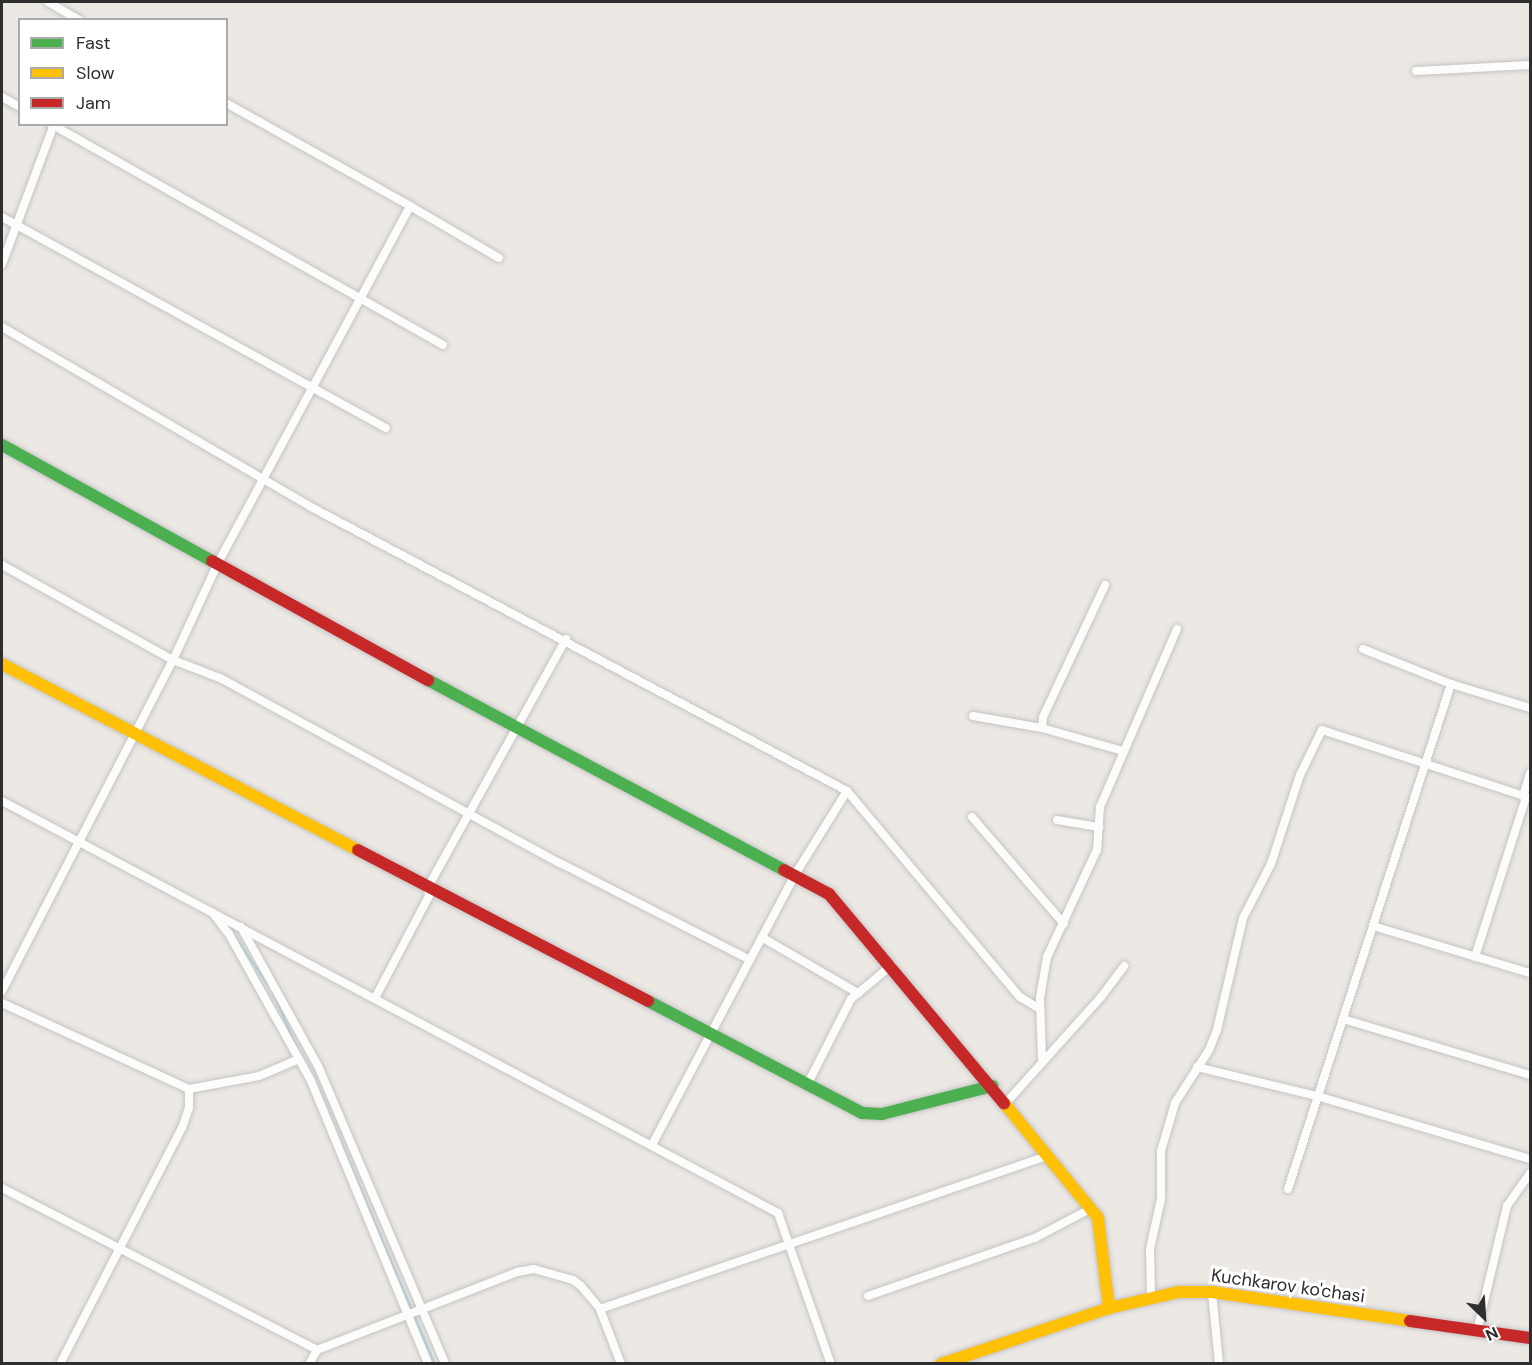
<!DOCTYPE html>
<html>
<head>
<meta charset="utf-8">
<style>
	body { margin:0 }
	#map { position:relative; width:1532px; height:1365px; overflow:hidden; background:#ece8e4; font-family:"DM Sans",sans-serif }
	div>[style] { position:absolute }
	.stream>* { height:2px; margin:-1px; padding:0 1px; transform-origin:1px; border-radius:1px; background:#99d6ec }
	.roads { filter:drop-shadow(0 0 2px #c5c4c5) drop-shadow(0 0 2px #c5c4c5) }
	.street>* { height:8px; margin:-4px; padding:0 4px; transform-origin:4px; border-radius:4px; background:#fcfcfb }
	.fast>* { height:12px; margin:-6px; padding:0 6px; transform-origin:6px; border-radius:6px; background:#4caf50 }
	.slow>* { height:12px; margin:-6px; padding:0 6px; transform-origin:6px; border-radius:6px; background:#ffc107 }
	.jam>* { height:12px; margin:-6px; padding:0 6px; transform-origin:6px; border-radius:6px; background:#c62828 }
	span { translate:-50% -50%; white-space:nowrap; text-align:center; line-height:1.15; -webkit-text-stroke:6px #fff; paint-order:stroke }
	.street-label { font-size:18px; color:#2e2e2e }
	.frame { position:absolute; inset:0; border:3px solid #2e2e2e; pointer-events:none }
	.legend { position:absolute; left:18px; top:18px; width:210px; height:108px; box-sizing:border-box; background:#fff; border:2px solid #ababab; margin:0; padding:8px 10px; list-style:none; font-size:18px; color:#2e2e2e }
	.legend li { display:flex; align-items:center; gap:12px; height:30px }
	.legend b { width:30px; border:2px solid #ababab }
	.north { position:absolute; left:1454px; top:1287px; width:60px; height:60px; -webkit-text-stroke:4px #fff; paint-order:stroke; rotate:155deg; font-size:16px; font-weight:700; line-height:24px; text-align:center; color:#2e2e2e }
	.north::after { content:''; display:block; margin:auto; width:21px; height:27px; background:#2e2e2e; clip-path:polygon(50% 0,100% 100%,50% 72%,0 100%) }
</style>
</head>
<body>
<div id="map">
	<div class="stream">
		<i style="left:234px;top:935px;width:60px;rotate:55.8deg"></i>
		<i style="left:273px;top:993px;width:69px;rotate:66deg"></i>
		<i style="left:341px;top:1143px;width:240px;rotate:67deg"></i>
	</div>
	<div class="roads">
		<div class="street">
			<i style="left:48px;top:2px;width:36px;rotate:30deg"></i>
			<i style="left:1416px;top:71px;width:114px;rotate:-3deg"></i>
			<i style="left:2px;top:97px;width:21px;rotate:29deg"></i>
			<i style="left:226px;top:103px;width:211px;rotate:29.2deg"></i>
			<i style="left:51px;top:124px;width:450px;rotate:29.4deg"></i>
			<i style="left:2px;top:217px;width:438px;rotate:28.8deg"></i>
			<i style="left:2px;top:264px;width:149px;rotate:-69.6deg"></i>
			<i style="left:2px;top:327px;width:360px;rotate:30.2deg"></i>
			<i style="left:313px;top:508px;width:604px;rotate:27.92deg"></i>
			<i style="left:847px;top:791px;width:97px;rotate:121.9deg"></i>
			<i style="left:796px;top:873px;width:308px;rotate:117.9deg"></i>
			<i style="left:2px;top:565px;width:196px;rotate:29.1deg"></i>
			<i style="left:173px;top:660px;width:50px;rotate:21deg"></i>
			<i style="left:220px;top:678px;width:387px;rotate:28.6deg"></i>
			<i style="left:560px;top:863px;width:213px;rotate:27deg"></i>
			<i style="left:1363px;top:649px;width:95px;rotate:21.7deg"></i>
			<i style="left:1451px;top:684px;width:83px;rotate:16.9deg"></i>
			<i style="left:973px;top:716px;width:70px;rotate:9.9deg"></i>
			<i style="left:1042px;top:728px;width:84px;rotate:15.9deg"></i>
			<i style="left:1042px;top:728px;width:11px;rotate:-85deg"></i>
			<i style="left:1043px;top:717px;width:146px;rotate:-64.8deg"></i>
			<i style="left:847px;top:791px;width:269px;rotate:50deg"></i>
			<i style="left:1020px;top:997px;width:23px;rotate:31deg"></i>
			<i style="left:1523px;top:796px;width:24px;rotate:-73deg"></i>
			<i style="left:2px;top:801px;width:879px;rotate:27.97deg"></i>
			<i style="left:778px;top:1213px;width:160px;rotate:70.7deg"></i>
			<i style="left:972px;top:817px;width:141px;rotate:49.3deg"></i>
			<i style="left:1057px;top:820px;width:43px;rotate:9.5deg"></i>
			<i style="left:213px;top:913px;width:26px;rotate:53deg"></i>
			<i style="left:229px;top:934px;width:168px;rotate:60.8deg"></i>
			<i style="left:311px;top:1081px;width:306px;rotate:67.5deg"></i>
			<i style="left:1373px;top:926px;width:164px;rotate:16.7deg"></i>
			<i style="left:241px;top:927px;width:161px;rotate:61deg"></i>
			<i style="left:319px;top:1068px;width:322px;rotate:66.9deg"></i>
			<i style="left:763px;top:938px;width:110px;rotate:30.1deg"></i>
			<i style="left:1475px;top:957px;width:168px;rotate:-72.3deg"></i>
			<i style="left:2px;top:991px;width:373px;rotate:-62.7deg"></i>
			<i style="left:173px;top:660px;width:109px;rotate:-65.1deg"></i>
			<i style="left:219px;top:561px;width:403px;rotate:-61.7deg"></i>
			<i style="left:410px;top:206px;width:103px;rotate:30.3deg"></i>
			<i style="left:375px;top:998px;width:115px;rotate:-62.1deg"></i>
			<i style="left:429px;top:896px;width:9px;rotate:-96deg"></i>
			<i style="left:428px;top:887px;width:284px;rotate:-60.9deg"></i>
			<i style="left:2px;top:1003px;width:206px;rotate:24.7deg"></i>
			<i style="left:189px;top:1089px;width:71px;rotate:-10.5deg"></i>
			<i style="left:259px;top:1076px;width:43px;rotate:-23deg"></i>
			<i style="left:1343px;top:1019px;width:195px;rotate:16.7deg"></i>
			<i style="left:1042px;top:1058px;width:60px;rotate:-91.9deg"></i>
			<i style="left:1040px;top:998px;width:42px;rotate:-80.3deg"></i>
			<i style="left:1047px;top:957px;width:118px;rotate:-65deg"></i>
			<i style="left:1097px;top:850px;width:43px;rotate:-86deg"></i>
			<i style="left:1100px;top:807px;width:194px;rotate:-66.6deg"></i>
			<i style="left:1197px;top:1067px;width:123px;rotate:13.6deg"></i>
			<i style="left:1317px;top:1096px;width:222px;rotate:16.5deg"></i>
			<i style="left:807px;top:1085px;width:97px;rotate:-62.9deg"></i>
			<i style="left:851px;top:999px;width:53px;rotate:-39.7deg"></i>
			<i style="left:1005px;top:1104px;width:144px;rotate:-48.1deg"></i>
			<i style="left:1101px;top:997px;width:39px;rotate:-53deg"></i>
			<i style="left:2px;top:1188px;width:354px;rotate:27.2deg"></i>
			<i style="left:1288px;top:1189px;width:531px;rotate:-72.11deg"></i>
			<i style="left:1212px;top:1292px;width:72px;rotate:84.4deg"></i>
			<i style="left:868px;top:1296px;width:177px;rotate:-19.2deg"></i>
			<i style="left:1035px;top:1238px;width:62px;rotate:-27.8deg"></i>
			<i style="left:1151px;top:1296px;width:47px;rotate:-91.2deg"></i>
			<i style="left:1150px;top:1249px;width:51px;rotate:-77.6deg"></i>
			<i style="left:1161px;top:1199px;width:48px;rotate:-90deg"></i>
			<i style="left:1161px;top:1151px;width:50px;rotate:-73.7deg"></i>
			<i style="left:1175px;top:1103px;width:63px;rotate:-57.3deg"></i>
			<i style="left:1209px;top:1050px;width:22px;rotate:-68deg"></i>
			<i style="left:1217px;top:1030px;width:115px;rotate:-76.9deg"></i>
			<i style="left:1243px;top:918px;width:61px;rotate:-62.6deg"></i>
			<i style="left:1271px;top:864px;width:94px;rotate:-72deg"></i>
			<i style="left:1300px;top:775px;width:50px;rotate:-63.9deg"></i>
			<i style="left:1322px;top:730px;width:219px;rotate:18.1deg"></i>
			<i style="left:600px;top:1309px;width:470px;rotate:-18.9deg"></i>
			<i style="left:1477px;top:1331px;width:129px;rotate:-76.5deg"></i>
			<i style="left:1507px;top:1206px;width:40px;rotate:-55.1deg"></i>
			<i style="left:60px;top:1364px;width:266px;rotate:-62.7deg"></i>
			<i style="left:182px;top:1128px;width:21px;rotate:-71deg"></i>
			<i style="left:189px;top:1108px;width:19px;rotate:-90deg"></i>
			<i style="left:309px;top:1364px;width:16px;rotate:-60deg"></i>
			<i style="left:317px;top:1350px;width:215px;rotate:-21.3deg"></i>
			<i style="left:517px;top:1272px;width:17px;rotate:-10deg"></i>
			<i style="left:534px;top:1269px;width:41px;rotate:15.8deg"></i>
			<i style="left:573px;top:1280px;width:10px;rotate:37deg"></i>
			<i style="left:581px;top:1286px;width:30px;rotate:50deg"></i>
			<i style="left:600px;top:1309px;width:59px;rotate:69.1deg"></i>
		</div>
		<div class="fast">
			<i style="left:2px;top:445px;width:240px;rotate:28.9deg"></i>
			<i style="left:428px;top:680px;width:404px;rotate:28.1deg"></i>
			<i style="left:648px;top:1001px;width:242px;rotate:27.6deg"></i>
			<i style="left:862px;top:1113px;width:20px;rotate:3deg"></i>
			<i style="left:882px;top:1114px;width:114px;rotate:-14.3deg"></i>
		</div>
		<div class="slow">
			<i style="left:2px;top:664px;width:402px;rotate:27.6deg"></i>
			<i style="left:1004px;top:1103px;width:149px;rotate:50.7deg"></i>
			<i style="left:1098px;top:1218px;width:91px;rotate:83deg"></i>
			<i style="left:941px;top:1364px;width:177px;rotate:-18.4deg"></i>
			<i style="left:1109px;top:1308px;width:72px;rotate:-12.9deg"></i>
			<i style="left:1179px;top:1292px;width:33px"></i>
			<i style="left:1212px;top:1292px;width:200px;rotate:8.3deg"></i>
		</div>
		<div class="jam">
			<i style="left:212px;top:561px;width:247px;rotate:28.9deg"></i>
			<i style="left:358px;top:850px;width:327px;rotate:27.5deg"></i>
			<i style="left:784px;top:870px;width:51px;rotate:28.1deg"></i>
			<i style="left:829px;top:894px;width:273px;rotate:50.1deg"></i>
			<i style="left:1410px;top:1321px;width:121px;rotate:8.1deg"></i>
		</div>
	</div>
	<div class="street-label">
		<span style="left:1288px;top:1286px;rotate:8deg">Kuchkarov ko'chasi</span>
	</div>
	<div class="frame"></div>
	<ul class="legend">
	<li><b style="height:8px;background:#4caf50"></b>Fast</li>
	<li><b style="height:8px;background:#ffc107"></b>Slow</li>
	<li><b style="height:8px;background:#c62828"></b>Jam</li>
	</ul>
	<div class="north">N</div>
</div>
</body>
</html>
